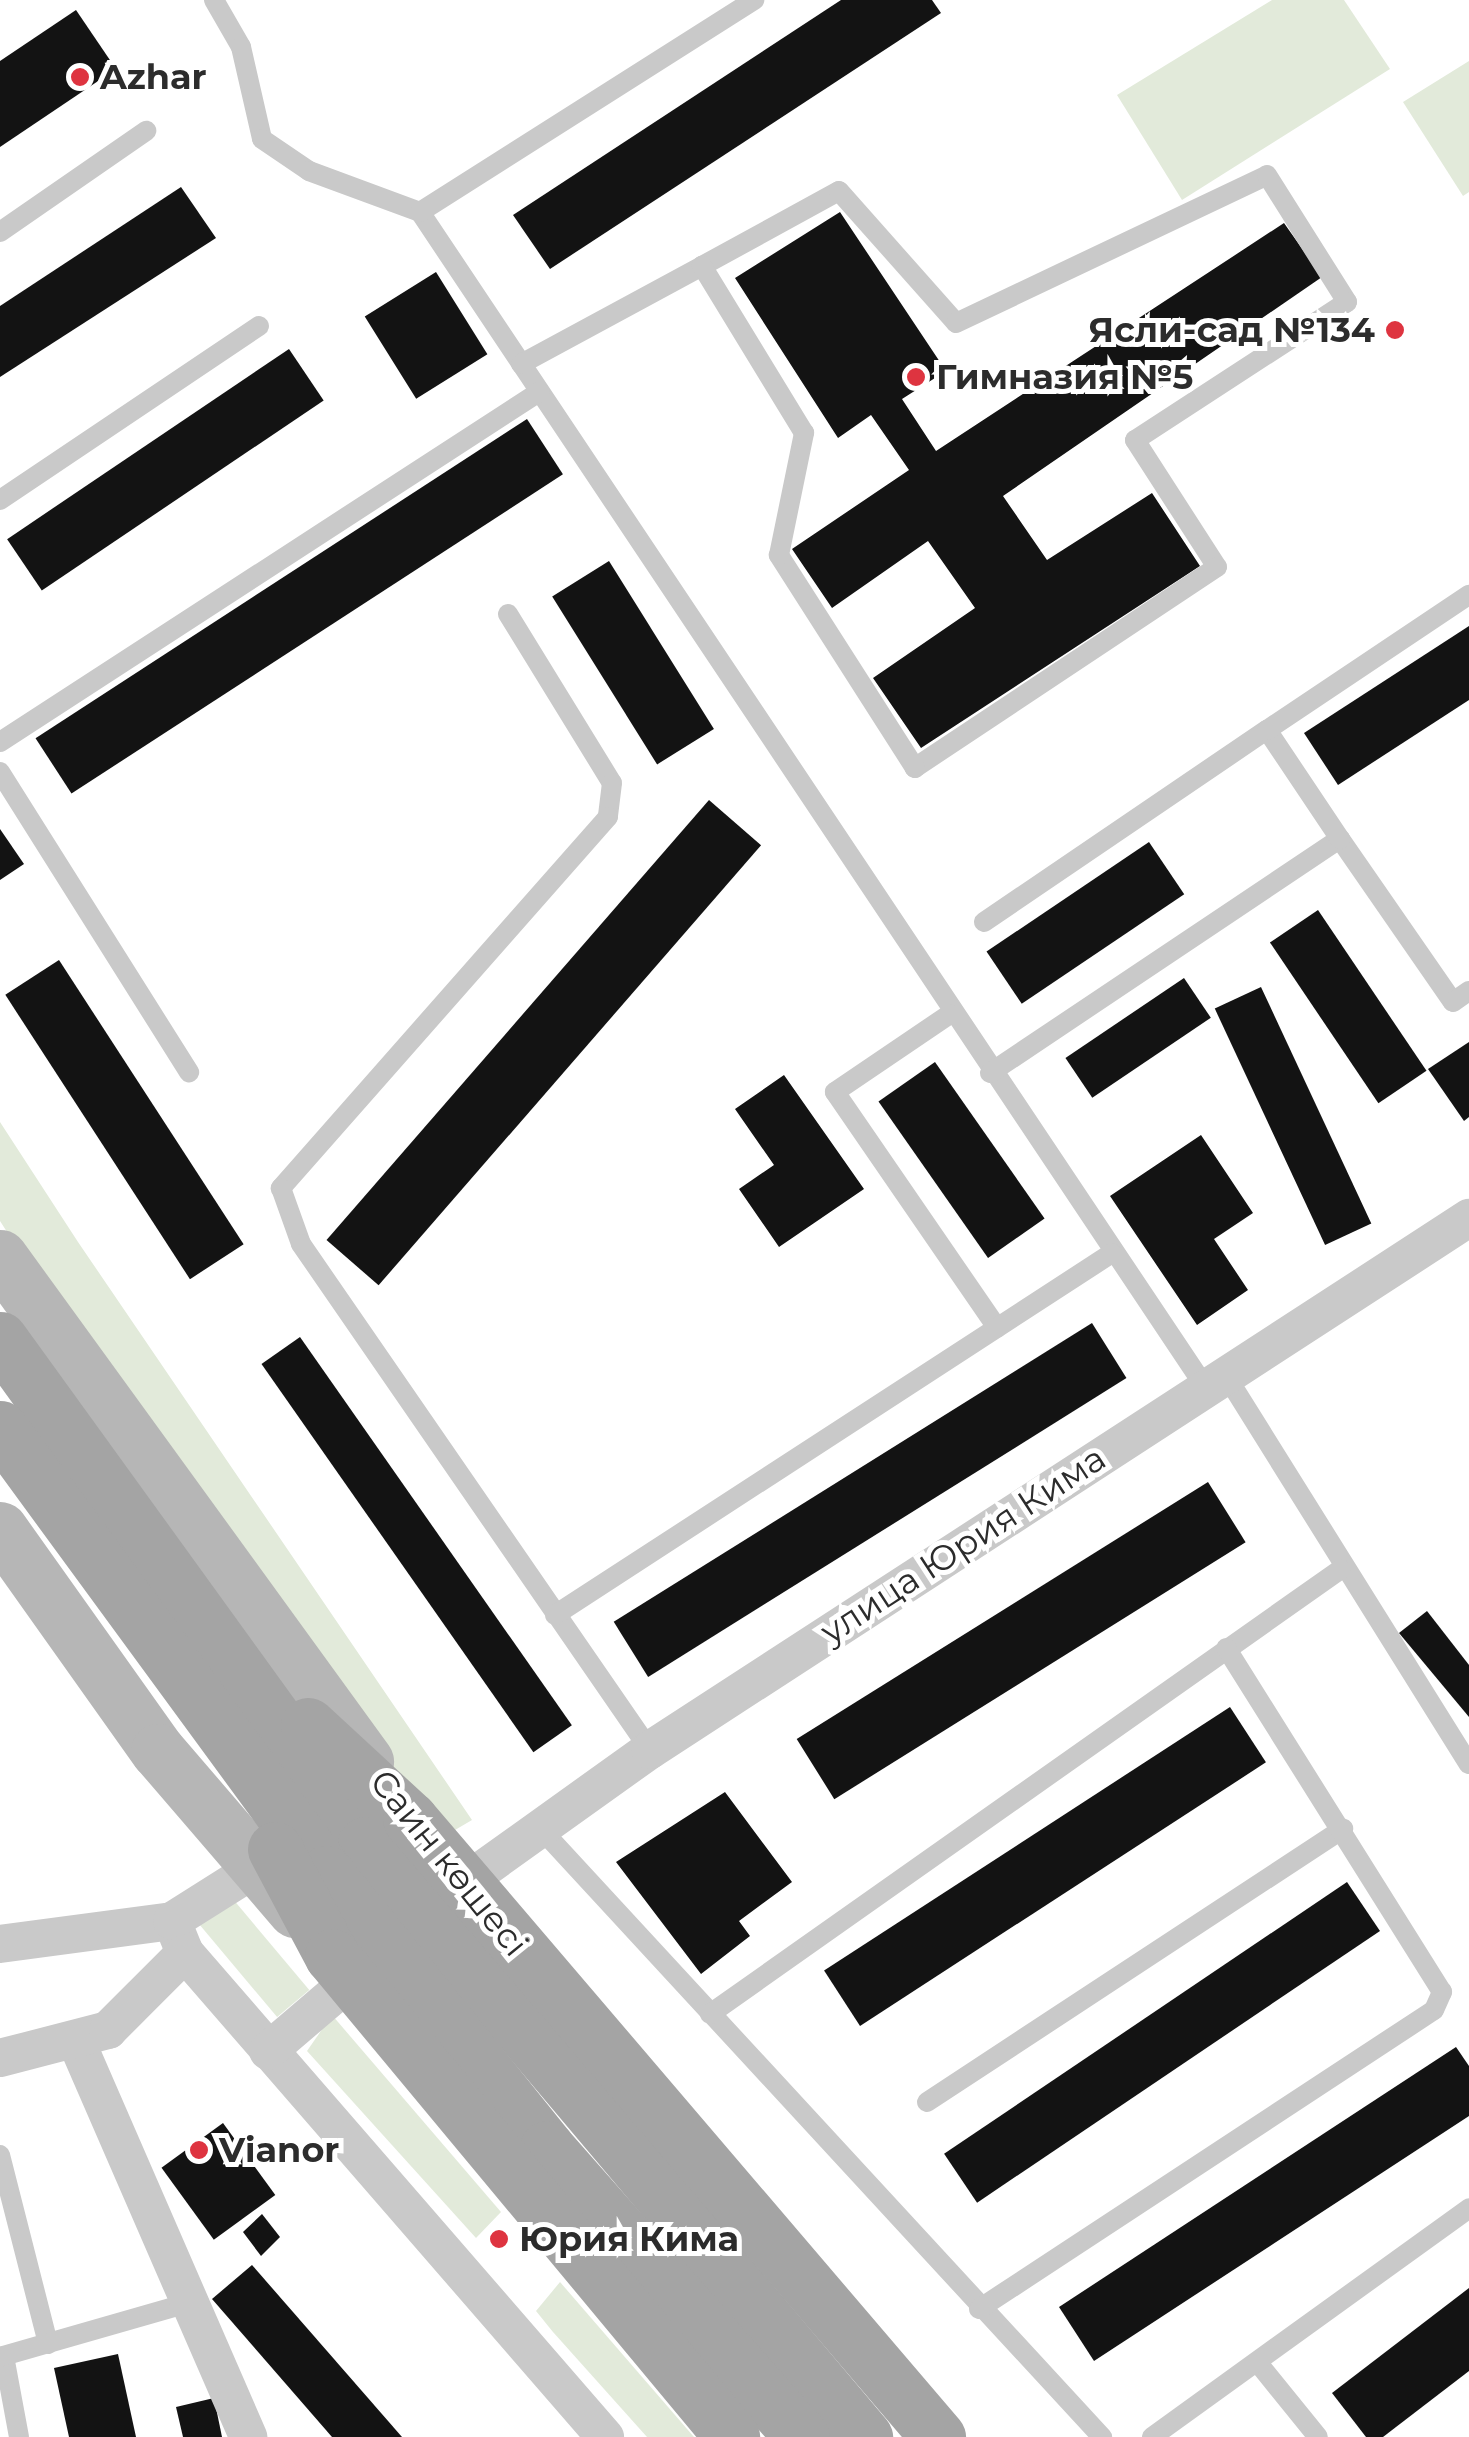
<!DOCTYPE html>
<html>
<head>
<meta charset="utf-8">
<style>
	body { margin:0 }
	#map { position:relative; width:1469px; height:2437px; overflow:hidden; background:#fff; font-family:Montserrat,sans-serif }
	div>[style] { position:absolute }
	.green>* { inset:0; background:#e2eada; transform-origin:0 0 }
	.building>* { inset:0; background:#131313; transform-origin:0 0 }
	.service>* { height:20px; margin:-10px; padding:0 10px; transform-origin:10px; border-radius:10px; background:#c9c9c9 }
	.minor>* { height:38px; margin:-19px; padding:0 19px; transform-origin:19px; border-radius:19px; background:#c9c9c9 }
	.secondary>* { height:55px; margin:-27.5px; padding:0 27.5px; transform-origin:27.5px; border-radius:27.5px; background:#b6b6b6 }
	.primary>* { height:55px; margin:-27.5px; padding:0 27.5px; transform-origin:27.5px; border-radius:27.5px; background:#a4a4a4 }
	.dots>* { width:28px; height:28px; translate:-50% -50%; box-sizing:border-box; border:5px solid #fff; border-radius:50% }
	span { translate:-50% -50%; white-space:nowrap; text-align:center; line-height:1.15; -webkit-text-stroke:10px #fff; paint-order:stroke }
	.poi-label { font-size:35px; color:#2c2c2c; font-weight:700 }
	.left { translate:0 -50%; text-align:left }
	.right { translate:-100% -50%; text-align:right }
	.street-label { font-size:35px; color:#2c2c2c }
</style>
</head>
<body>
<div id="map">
	<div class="green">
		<i style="clip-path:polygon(1272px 0,1344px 0,1390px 69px,1182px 200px,1117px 95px)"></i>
		<i style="clip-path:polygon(1469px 61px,1469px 192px,1463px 196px,1403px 102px)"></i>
		<i style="clip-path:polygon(0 1122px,78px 1242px,472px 1820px,438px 1840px,43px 1288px,0 1221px)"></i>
		<i style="left:227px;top:1892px;width:128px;height:42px;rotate:50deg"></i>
		<i style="clip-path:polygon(332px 2015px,501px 2212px,476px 2238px,307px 2051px)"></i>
		<i style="clip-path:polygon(560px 2282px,694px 2437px,647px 2437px,553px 2332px,536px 2311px)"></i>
	</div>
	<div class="building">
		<i style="clip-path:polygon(841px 0,932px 0,941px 13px,550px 269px,513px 215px)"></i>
		<i style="clip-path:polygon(76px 10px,116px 69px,0 147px,0 61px)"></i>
		<i style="clip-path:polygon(181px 187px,216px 238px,0 377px,0 306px)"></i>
		<i style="clip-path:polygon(840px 212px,946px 371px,902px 399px,936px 451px,1284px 223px,1322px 277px,1003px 496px,1047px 560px,1152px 493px,1200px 566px,921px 748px,873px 678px,975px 608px,928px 541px,832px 608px,792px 549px,909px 470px,871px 415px,838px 438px,735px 278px)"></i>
		<i style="left:436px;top:272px;width:97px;height:84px;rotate:58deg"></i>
		<i style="left:289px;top:349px;width:62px;height:340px;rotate:56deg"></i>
		<i style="left:527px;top:419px;width:66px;height:586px;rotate:57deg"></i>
		<i style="left:609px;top:561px;width:198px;height:67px;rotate:58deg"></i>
		<i style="clip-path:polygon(1469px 626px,1469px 700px,1338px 785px,1304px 733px)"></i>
		<i style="left:709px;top:800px;width:69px;height:583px;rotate:41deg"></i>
		<i style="clip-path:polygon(0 829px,24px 864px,0 880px)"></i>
		<i style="left:1149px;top:842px;width:63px;height:196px;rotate:56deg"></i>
		<i style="left:1318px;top:910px;width:194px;height:58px;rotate:56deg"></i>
		<i style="left:59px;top:960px;width:339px;height:64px;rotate:57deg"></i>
		<i style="left:1184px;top:978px;width:48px;height:143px;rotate:56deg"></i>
		<i style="left:1261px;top:987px;width:261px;height:51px;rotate:65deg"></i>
		<i style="clip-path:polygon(1469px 1042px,1469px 1117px,1464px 1121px,1428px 1069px)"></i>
		<i style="left:935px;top:1062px;width:191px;height:69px;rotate:55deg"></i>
		<i style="clip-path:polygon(784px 1075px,864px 1189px,779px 1247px,739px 1189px,774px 1165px,735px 1109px)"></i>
		<i style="clip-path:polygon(1201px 1135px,1253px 1213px,1214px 1239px,1248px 1290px,1197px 1325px,1110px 1196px)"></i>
		<i style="left:1092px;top:1323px;width:65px;height:564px;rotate:58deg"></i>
		<i style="left:300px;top:1337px;width:474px;height:47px;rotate:55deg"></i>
		<i style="left:1208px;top:1482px;width:71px;height:485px;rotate:58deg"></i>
		<i style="clip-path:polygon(1427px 1611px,1469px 1665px,1469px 1717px,1399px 1633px)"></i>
		<i style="left:1230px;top:1707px;width:66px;height:484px;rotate:57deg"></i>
		<i style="clip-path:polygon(725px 1792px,792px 1882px,739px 1921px,750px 1936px,701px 1974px,616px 1862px)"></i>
		<i style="left:1347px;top:1882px;width:59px;height:486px;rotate:56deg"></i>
		<i style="clip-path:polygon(1456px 2047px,1469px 2066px,1469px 2116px,1094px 2361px,1059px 2307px)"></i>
		<i style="left:223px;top:2123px;width:89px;height:76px;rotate:54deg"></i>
		<i style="clip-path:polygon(262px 2214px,280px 2237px,261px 2256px,243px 2232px)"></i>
		<i style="clip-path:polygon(252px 2265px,402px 2437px,332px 2437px,212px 2299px)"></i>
		<i style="clip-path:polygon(1469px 2288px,1469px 2371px,1383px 2437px,1366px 2437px,1332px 2393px)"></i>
		<i style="clip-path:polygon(118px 2354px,136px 2437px,69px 2437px,54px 2368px)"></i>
		<i style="clip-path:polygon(214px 2398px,222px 2437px,183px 2437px,176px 2407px)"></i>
	</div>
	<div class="service">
		<i style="left:214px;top:0;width:54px;rotate:60.1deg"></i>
		<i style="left:241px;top:47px;width:94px;rotate:77.1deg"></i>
		<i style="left:262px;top:139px;width:57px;rotate:34.2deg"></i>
		<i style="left:309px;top:171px;width:118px;rotate:20.3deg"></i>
		<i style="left:420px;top:212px;width:1413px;rotate:56.25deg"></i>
		<i style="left:420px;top:212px;width:396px;rotate:-32.4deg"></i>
		<i style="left:0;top:232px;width:178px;rotate:-34.7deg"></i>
		<i style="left:521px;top:364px;width:206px;rotate:-28.4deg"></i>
		<i style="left:702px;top:266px;width:156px;rotate:-28.7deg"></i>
		<i style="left:839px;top:191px;width:176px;rotate:48.4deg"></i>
		<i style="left:956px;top:323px;width:344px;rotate:-25.4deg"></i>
		<i style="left:1267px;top:175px;width:150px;rotate:57.8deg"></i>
		<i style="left:1347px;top:302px;width:253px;rotate:146.9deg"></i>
		<i style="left:1135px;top:440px;width:151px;rotate:57.2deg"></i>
		<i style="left:1217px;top:567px;width:363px;rotate:146.4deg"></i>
		<i style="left:915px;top:768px;width:253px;rotate:-122.6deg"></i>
		<i style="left:779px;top:555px;width:125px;rotate:-78.4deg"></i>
		<i style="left:804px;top:433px;width:196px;rotate:-121.4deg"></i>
		<i style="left:0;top:500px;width:312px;rotate:-33.9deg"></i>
		<i style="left:508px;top:614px;width:198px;rotate:58.4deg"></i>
		<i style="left:612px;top:783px;width:34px;rotate:97deg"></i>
		<i style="left:608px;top:817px;width:495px;rotate:131.4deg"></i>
		<i style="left:281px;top:1188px;width:59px;rotate:70.3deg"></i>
		<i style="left:301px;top:1244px;width:615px;rotate:55.41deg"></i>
		<i style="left:0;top:742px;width:643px;rotate:-33deg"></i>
		<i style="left:0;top:772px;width:355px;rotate:57.8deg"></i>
		<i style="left:1340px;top:839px;width:198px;rotate:55.3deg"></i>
		<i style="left:1453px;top:1002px;width:19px;rotate:-35deg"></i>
		<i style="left:984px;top:922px;width:342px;rotate:-34.2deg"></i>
		<i style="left:950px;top:1014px;width:139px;rotate:145.9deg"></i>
		<i style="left:835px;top:1092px;width:286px;rotate:55.5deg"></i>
		<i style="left:990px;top:1073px;width:421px;rotate:-33.8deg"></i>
		<i style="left:1340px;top:839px;width:131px;rotate:-123.8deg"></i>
		<i style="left:1267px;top:730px;width:243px;rotate:-33.8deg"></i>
		<i style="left:1225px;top:1374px;width:460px;rotate:58deg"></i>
		<i style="left:555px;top:1615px;width:664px;rotate:-33.02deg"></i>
		<i style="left:540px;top:1828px;width:829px;rotate:47.3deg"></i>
		<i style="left:710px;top:2014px;width:772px;rotate:-35.19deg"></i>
		<i style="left:927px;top:2102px;width:498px;rotate:-33.3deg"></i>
		<i style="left:0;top:2155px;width:195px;rotate:75.7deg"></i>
		<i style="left:979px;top:2309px;width:544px;rotate:-33.31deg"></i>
		<i style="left:1434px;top:2010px;width:20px;rotate:-66deg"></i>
		<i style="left:1442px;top:1992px;width:406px;rotate:-122.1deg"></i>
		<i style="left:4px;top:2356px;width:82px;rotate:79.5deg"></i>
		<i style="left:0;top:2357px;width:196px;rotate:-16deg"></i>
		<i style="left:1258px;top:2363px;width:95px;rotate:51deg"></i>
		<i style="left:1152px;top:2437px;width:391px;rotate:-35.8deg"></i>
	</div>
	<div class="minor">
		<i style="left:464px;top:1883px;width:229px;rotate:-35.6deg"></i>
		<i style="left:650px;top:1750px;width:977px;rotate:-33.01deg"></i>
		<i style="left:172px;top:1921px;width:35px;rotate:68deg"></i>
		<i style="left:185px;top:1953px;width:641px;rotate:49.05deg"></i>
		<i style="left:0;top:1944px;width:174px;rotate:-7.6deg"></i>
		<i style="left:172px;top:1921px;width:103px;rotate:-32.3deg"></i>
		<i style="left:77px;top:2043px;width:430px;rotate:66.5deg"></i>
		<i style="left:268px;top:2051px;width:109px;rotate:-40.5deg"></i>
		<i style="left:0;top:2058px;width:112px;rotate:-14.5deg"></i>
		<i style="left:108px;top:2030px;width:109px;rotate:-45deg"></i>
	</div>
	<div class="secondary">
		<i style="left:0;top:1257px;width:623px;rotate:54.01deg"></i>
		<i style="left:0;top:1529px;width:272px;rotate:54.6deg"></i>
		<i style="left:158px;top:1751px;width:210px;rotate:49.3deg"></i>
	</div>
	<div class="primary">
		<i style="left:0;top:1339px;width:623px;rotate:54.14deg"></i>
		<i style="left:365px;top:1844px;width:776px;rotate:49.86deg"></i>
		<i style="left:0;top:1428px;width:552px;rotate:53.77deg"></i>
		<i style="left:326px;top:1873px;width:353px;rotate:51.2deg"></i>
		<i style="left:547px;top:2148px;width:385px;rotate:48.6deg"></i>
		<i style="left:308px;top:1725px;width:139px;rotate:42.7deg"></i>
		<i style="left:410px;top:1819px;width:813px;rotate:49.49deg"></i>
		<i style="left:275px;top:1849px;width:121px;rotate:62deg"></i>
		<i style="left:332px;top:1956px;width:626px;rotate:50.25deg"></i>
	</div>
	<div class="dots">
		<i style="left:80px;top:77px;background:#de3440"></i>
		<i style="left:1395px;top:330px;background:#de3440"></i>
		<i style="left:916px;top:377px;background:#de3440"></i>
		<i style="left:199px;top:2150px;background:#de3440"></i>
		<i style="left:499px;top:2239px;background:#de3440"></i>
	</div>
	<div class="poi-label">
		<span class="left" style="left:100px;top:77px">Azhar</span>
		<span class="right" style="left:1375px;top:330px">Ясли-сад №134</span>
		<span class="left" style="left:936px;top:377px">Гимназия №5</span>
		<span class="left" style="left:219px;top:2150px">Vianor</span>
		<span class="left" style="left:519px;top:2239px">Юрия Кима</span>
	</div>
	<div class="street-label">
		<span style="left:963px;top:1545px;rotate:-33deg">улица Юрия Кима</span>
		<span style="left:449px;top:1863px;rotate:51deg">Саин көшесі</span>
	</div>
</div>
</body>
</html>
